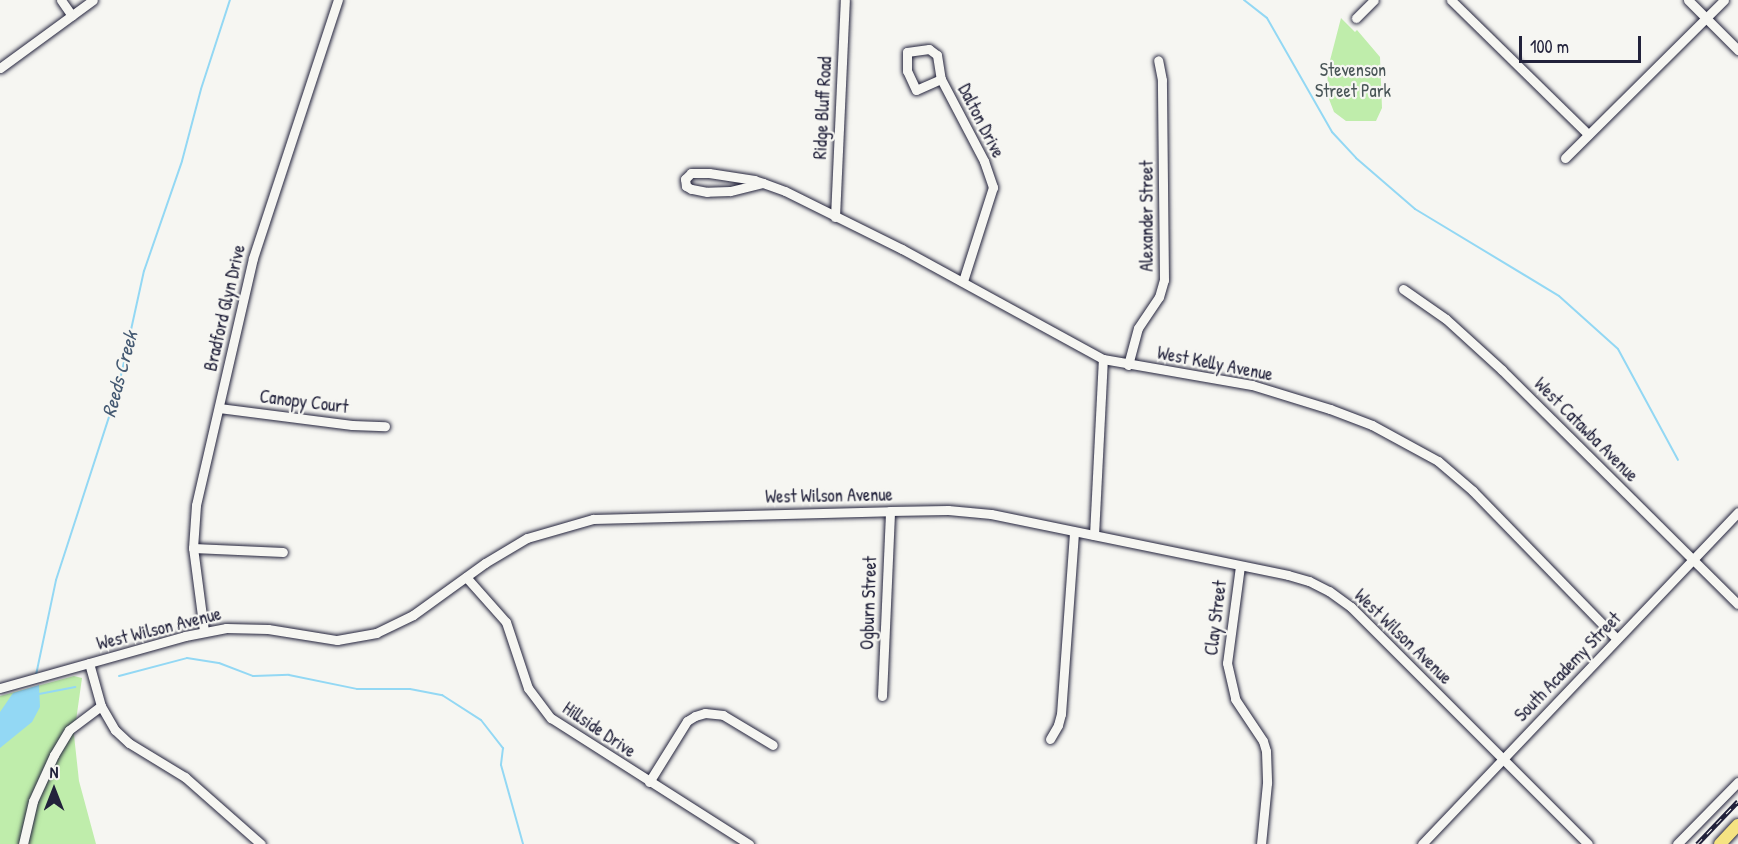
<!DOCTYPE html>
<html>
<head>
<meta charset="utf-8">
<style>
	body { margin:0 }
	#map { position:relative; width:1738px; height:844px; overflow:hidden; background:#f6f6f2; font-family:"Patrick Hand",sans-serif }
	div>[style] { position:absolute }
	.green>* { inset:0; background:#bfedab }
	.water>* { inset:0; background:#93d8f4 }
	.stream>* { height:2px; margin:-1px; padding:0 1px; transform-origin:1px; border-radius:1px; background:#93d8f4 }
	.roads { filter:drop-shadow(0 0 2px #22223b) drop-shadow(0 0 2px #22223b) }
	.minor>* { height:9px; margin:-4.5px; padding:0 4.5px; transform-origin:4.5px; border-radius:4.5px; background:#f6f6f2 }
	.major>* { height:12px; margin:-6px; padding:0 6px; transform-origin:6px; border-radius:6px; background:#f5e382 }
	.rail>* { height:4.5px; margin-top:-2.25px; transform-origin:0; background:repeating-linear-gradient(90deg,#f6f6f2 0 7px,#22223b 0 14px); box-sizing:border-box; border-block:2px solid #22223b }
	span { translate:-50% -50%; white-space:nowrap; text-align:center; line-height:1.15; -webkit-text-stroke:4.5px #f6f6f2; paint-order:stroke }
	.park-label { font-size:18px; color:#495557 }
	.street-label { font-size:18px; color:#22223b }
	.water-label { font-size:20px; color:#445972; font-style:italic }
	.north { position:absolute; left:24px; top:760px; width:60px; height:60px; -webkit-text-stroke:4px #f6f6f2; paint-order:stroke; rotate:0deg; font-size:16px; font-weight:700; line-height:24px; text-align:center; color:#22223b }
	.north::after { content:''; display:block; margin:auto; width:21px; height:27px; background:#22223b; clip-path:polygon(50% 0,100% 100%,50% 72%,0 100%) }
	.scale { position:absolute; left:1519px; top:36px; width:122px; height:27px; box-sizing:border-box; border:3px solid #22223b; border-top:0; padding-left:8px; font-size:18px; line-height:21px; white-space:nowrap; color:#22223b; -webkit-text-stroke:4px #f6f6f2; paint-order:stroke }
</style>
</head>
<body>
<div id="map">
	<div class="green">
		<i style="clip-path:polygon(1341px 18px,1355px 32px,1357px 30px,1380px 57px,1382px 108px,1376px 121px,1346px 121px,1334px 112px,1329px 99px,1327px 72px)"></i>
		<i style="clip-path:polygon(74px 676px,82px 678px,74px 735px,79px 781px,96px 844px,0 844px,0 696px)"></i>
	</div>
	<div class="water">
		<i style="clip-path:polygon(39px 685px,40px 707px,32px 722px,0 748px,0 712px,13px 693px)"></i>
	</div>
	<div class="stream">
		<i style="left:1244px;top:0;width:29px;rotate:38deg"></i>
		<i style="left:1267px;top:18px;width:131px;rotate:60.3deg"></i>
		<i style="left:1332px;top:132px;width:35px;rotate:47deg"></i>
		<i style="left:1356px;top:158px;width:78px;rotate:40.8deg"></i>
		<i style="left:1415px;top:209px;width:168px;rotate:31.1deg"></i>
		<i style="left:1559px;top:296px;width:79px;rotate:41.9deg"></i>
		<i style="left:1618px;top:349px;width:126px;rotate:61.6deg"></i>
		<i style="left:36px;top:675px;width:97px;rotate:-78.1deg"></i>
		<i style="left:56px;top:580px;width:201px;rotate:-72deg"></i>
		<i style="left:118px;top:389px;width:121px;rotate:-77.6deg"></i>
		<i style="left:144px;top:271px;width:116px;rotate:-70.9deg"></i>
		<i style="left:182px;top:161px;width:74px;rotate:-75.2deg"></i>
		<i style="left:201px;top:89px;width:94px;rotate:-72deg"></i>
		<i style="left:119px;top:676px;width:70px;rotate:-14.8deg"></i>
		<i style="left:187px;top:658px;width:32px;rotate:9deg"></i>
		<i style="left:219px;top:663px;width:36px;rotate:21deg"></i>
		<i style="left:253px;top:676px;width:36px;rotate:-2deg"></i>
		<i style="left:289px;top:675px;width:69px;rotate:11.6deg"></i>
		<i style="left:357px;top:689px;width:53px"></i>
		<i style="left:410px;top:689px;width:33px;rotate:11deg"></i>
		<i style="left:442px;top:695px;width:46px;rotate:32.7deg"></i>
		<i style="left:481px;top:720px;width:36px;rotate:52deg"></i>
		<i style="left:503px;top:748px;width:17px;rotate:97deg"></i>
		<i style="left:501px;top:765px;width:82px;rotate:74.4deg"></i>
		<i style="left:39px;top:694px;width:37px;rotate:-11deg"></i>
	</div>
	<div class="roads">
		<div class="minor">
			<i style="left:61px;top:0;width:19px;rotate:55deg"></i>
			<i style="left:1451px;top:0;width:192px;rotate:44.4deg"></i>
			<i style="left:1688px;top:0;width:71px;rotate:45deg"></i>
			<i style="left:1356px;top:18px;width:25px;rotate:-45deg"></i>
			<i style="left:929px;top:49px;width:10px;rotate:37deg"></i>
			<i style="left:937px;top:55px;width:24px;rotate:81deg"></i>
			<i style="left:941px;top:79px;width:27px;rotate:156deg"></i>
			<i style="left:916px;top:90px;width:21px;rotate:-115deg"></i>
			<i style="left:907px;top:71px;width:19px;rotate:-90deg"></i>
			<i style="left:907px;top:52px;width:22px;rotate:-8deg"></i>
			<i style="left:0;top:68px;width:115px;rotate:-36.2deg"></i>
			<i style="left:941px;top:79px;width:93px;rotate:62.3deg"></i>
			<i style="left:984px;top:161px;width:28px;rotate:71deg"></i>
			<i style="left:993px;top:187px;width:99px;rotate:107.7deg"></i>
			<i style="left:1565px;top:158px;width:224px;rotate:-44.8deg"></i>
			<i style="left:763px;top:183px;width:34px;rotate:166deg"></i>
			<i style="left:730px;top:191px;width:23px;rotate:178deg"></i>
			<i style="left:707px;top:192px;width:16px;rotate:-169deg"></i>
			<i style="left:691px;top:189px;width:6px;rotate:-149deg"></i>
			<i style="left:686px;top:186px;width:7px;rotate:-98deg"></i>
			<i style="left:685px;top:179px;width:8px;rotate:-45deg"></i>
			<i style="left:691px;top:173px;width:18px"></i>
			<i style="left:709px;top:173px;width:46px;rotate:8.8deg"></i>
			<i style="left:754px;top:180px;width:9px;rotate:18deg"></i>
			<i style="left:763px;top:183px;width:23px;rotate:20deg"></i>
			<i style="left:785px;top:191px;width:131px;rotate:26.4deg"></i>
			<i style="left:902px;top:249px;width:229px;rotate:28.7deg"></i>
			<i style="left:1103px;top:359px;width:151px;rotate:9.9deg"></i>
			<i style="left:1252px;top:385px;width:82px;rotate:17.1deg"></i>
			<i style="left:1330px;top:409px;width:45px;rotate:20.9deg"></i>
			<i style="left:1372px;top:425px;width:75px;rotate:28.6deg"></i>
			<i style="left:1438px;top:461px;width:46px;rotate:40.6deg"></i>
			<i style="left:1473px;top:491px;width:206px;rotate:45.8deg"></i>
			<i style="left:835px;top:217px;width:217px;rotate:-87.4deg"></i>
			<i style="left:1403px;top:289px;width:52px;rotate:34.9deg"></i>
			<i style="left:1446px;top:319px;width:76px;rotate:42.3deg"></i>
			<i style="left:1502px;top:370px;width:332px;rotate:44.8deg"></i>
			<i style="left:1128px;top:365px;width:38px;rotate:-75deg"></i>
			<i style="left:1138px;top:328px;width:37px;rotate:-56deg"></i>
			<i style="left:1159px;top:297px;width:18px;rotate:-74deg"></i>
			<i style="left:1164px;top:280px;width:200px;rotate:-90.6deg"></i>
			<i style="left:1162px;top:80px;width:20px;rotate:-101deg"></i>
			<i style="left:219px;top:408px;width:134px;rotate:7.3deg"></i>
			<i style="left:352px;top:425px;width:33px;rotate:2deg"></i>
			<i style="left:1094px;top:535px;width:176px;rotate:-87.1deg"></i>
			<i style="left:193px;top:548px;width:90px;rotate:2.5deg"></i>
			<i style="left:1240px;top:566px;width:98px;rotate:97.6deg"></i>
			<i style="left:1227px;top:663px;width:37px;rotate:77deg"></i>
			<i style="left:1235px;top:699px;width:50px;rotate:56.3deg"></i>
			<i style="left:1263px;top:741px;width:10px;rotate:73deg"></i>
			<i style="left:1266px;top:751px;width:32px;rotate:88deg"></i>
			<i style="left:1267px;top:783px;width:61px;rotate:95.6deg"></i>
			<i style="left:466px;top:577px;width:60px;rotate:48.4deg"></i>
			<i style="left:506px;top:622px;width:70px;rotate:71.6deg"></i>
			<i style="left:528px;top:688px;width:38px;rotate:53deg"></i>
			<i style="left:551px;top:718px;width:235px;rotate:32.5deg"></i>
			<i style="left:204px;top:631px;width:84px;rotate:-97.5deg"></i>
			<i style="left:193px;top:548px;width:43px;rotate:-86deg"></i>
			<i style="left:196px;top:505px;width:253px;rotate:-77deg"></i>
			<i style="left:253px;top:258px;width:272px;rotate:-71.8deg"></i>
			<i style="left:89px;top:663px;width:45px;rotate:74.4deg"></i>
			<i style="left:101px;top:706px;width:28px;rotate:60deg"></i>
			<i style="left:115px;top:730px;width:19px;rotate:43deg"></i>
			<i style="left:129px;top:743px;width:66px;rotate:31.3deg"></i>
			<i style="left:185px;top:777px;width:101px;rotate:41.4deg"></i>
			<i style="left:0;top:688px;width:192px;rotate:-15.7deg"></i>
			<i style="left:185px;top:636px;width:42px;rotate:-11deg"></i>
			<i style="left:226px;top:628px;width:42px;rotate:1.4deg"></i>
			<i style="left:268px;top:629px;width:70px;rotate:9.1deg"></i>
			<i style="left:337px;top:640px;width:40px;rotate:-10deg"></i>
			<i style="left:376px;top:633px;width:41px;rotate:-25.9deg"></i>
			<i style="left:413px;top:615px;width:89px;rotate:-35.8deg"></i>
			<i style="left:485px;top:563px;width:49px;rotate:-30.8deg"></i>
			<i style="left:527px;top:538px;width:69px;rotate:-16.1deg"></i>
			<i style="left:593px;top:519px;width:297px;rotate:-1.5deg"></i>
			<i style="left:890px;top:511px;width:58px;rotate:-1deg"></i>
			<i style="left:948px;top:510px;width:43px;rotate:5.3deg"></i>
			<i style="left:991px;top:514px;width:303px;rotate:11.6deg"></i>
			<i style="left:1288px;top:575px;width:22px;rotate:16deg"></i>
			<i style="left:1309px;top:581px;width:22px;rotate:27deg"></i>
			<i style="left:1329px;top:591px;width:27px;rotate:36deg"></i>
			<i style="left:1351px;top:607px;width:335px;rotate:45deg"></i>
			<i style="left:882px;top:696px;width:185px;rotate:-87.5deg"></i>
			<i style="left:1050px;top:739px;width:16px;rotate:-60deg"></i>
			<i style="left:1058px;top:725px;width:11px;rotate:-75deg"></i>
			<i style="left:1061px;top:714px;width:183px;rotate:-85.9deg"></i>
			<i style="left:649px;top:782px;width:72px;rotate:-58.1deg"></i>
			<i style="left:687px;top:721px;width:9px;rotate:-32deg"></i>
			<i style="left:695px;top:716px;width:10px;rotate:-17deg"></i>
			<i style="left:705px;top:713px;width:18px;rotate:6deg"></i>
			<i style="left:723px;top:715px;width:58px;rotate:31deg"></i>
			<i style="left:23px;top:844px;width:44px;rotate:-76.9deg"></i>
			<i style="left:33px;top:801px;width:51px;rotate:-65.5deg"></i>
			<i style="left:54px;top:755px;width:29px;rotate:-59deg"></i>
			<i style="left:69px;top:730px;width:40px;rotate:-37deg"></i>
			<i style="left:1422px;top:844px;width:458px;rotate:-46.4deg"></i>
			<i style="left:1677px;top:844px;width:87px;rotate:-45.5deg"></i>
		</div>
		<div class="major">
			<i style="left:1720px;top:844px;width:26px;rotate:-47deg"></i>
		</div>
	</div>
	<div class="rail">
		<i style="left:1697px;top:844px;width:59px;rotate:-46.4deg"></i>
	</div>
	<div class="park-label">
		<span style="left:1353px;top:81px">Stevenson<br>Street Park</span>
	</div>
	<div class="street-label">
		<span style="left:823px;top:108px;rotate:-87deg">Ridge Bluff Road</span>
		<span style="left:981px;top:121px;rotate:63deg">Dalton Drive</span>
		<span style="left:1147px;top:216px;rotate:-90deg">Alexander Street</span>
		<span style="left:225px;top:308px;rotate:-77deg">Bradford Glyn Drive</span>
		<span style="left:1215px;top:364px;rotate:11deg">West Kelly Avenue</span>
		<span style="left:304px;top:402px;rotate:7deg">Canopy Court</span>
		<span style="left:1586px;top:430px;rotate:45deg">West Catawba Avenue</span>
		<span style="left:829px;top:496px;rotate:-1deg">West Wilson Avenue</span>
		<span style="left:869px;top:603px;rotate:-88deg">Ogburn Street</span>
		<span style="left:1216px;top:618px;rotate:-83deg">Clay Street</span>
		<span style="left:159px;top:629px;rotate:-14deg">West Wilson Avenue</span>
		<span style="left:1403px;top:637px;rotate:44deg">West Wilson Avenue</span>
		<span style="left:1568px;top:667px;rotate:-46deg">South Academy Street</span>
		<span style="left:599px;top:730px;rotate:34deg">Hillside Drive</span>
	</div>
	<div class="water-label">
		<span style="left:119px;top:374px;rotate:-75deg">Reeds Creek</span>
	</div>
	<div class="north">N</div>
	<div class="scale">100 m</div>
</div>
</body>
</html>
